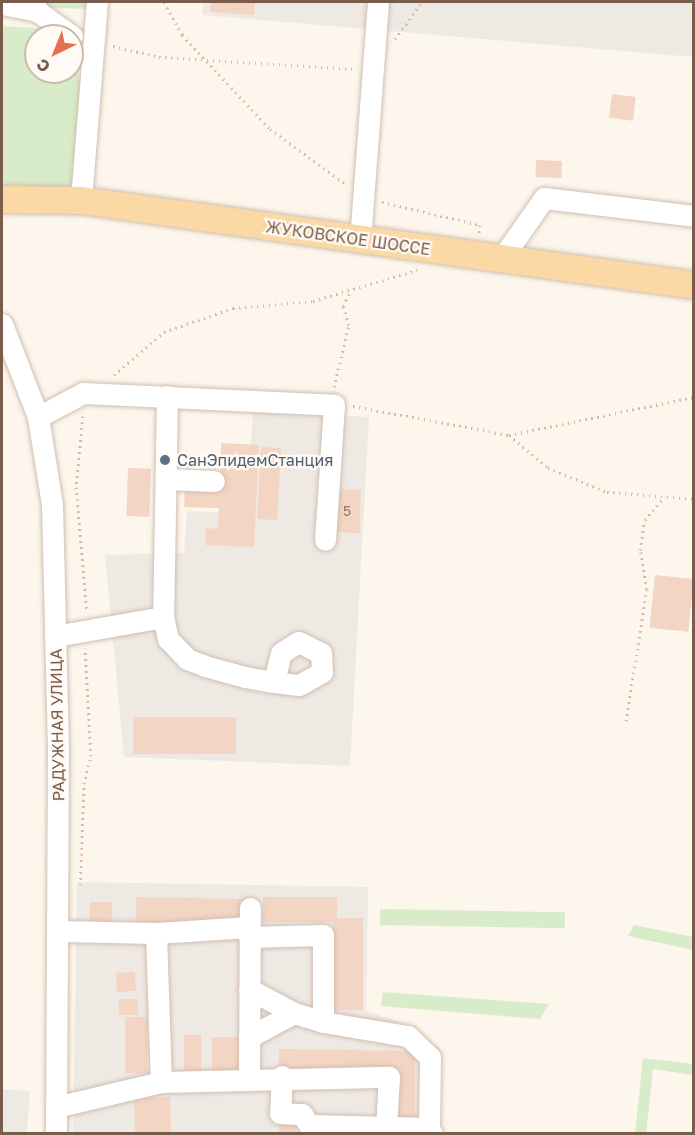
<!DOCTYPE html>
<html>
<head>
<meta charset="utf-8">
<style>
	body { margin:0 }
	#map { position:relative; width:695px; height:1135px; overflow:hidden; background:#fdf6ec; font-family:"Golos Text",sans-serif }
	div>[style] { position:absolute }
	.industrial>* { inset:0; background:#efe9e4; transform-origin:0 0 }
	.green>* { inset:0; background:#d8ecc9; transform-origin:0 0 }
	.building>* { inset:0; background:#f3d5c3; transform-origin:0 0 }
	.path>* { height:3px; margin-top:-1.5px; transform-origin:0; background:repeating-linear-gradient(90deg,#d9b8a5 0 1.5px,transparent 0 6px) }
	.roads { filter:drop-shadow(0 0 2px #d1beb0) drop-shadow(0 0 2px #d1beb0) }
	.minor>* { height:21px; margin:-10.5px; padding:0 10.5px; transform-origin:10.5px; border-radius:10.5px; background:#fff }
	.major>* { height:27px; margin:-13.5px; padding:0 13.5px; transform-origin:13.5px; border-radius:13.5px; background:#fbd9a5 }
	.dots>* { width:16px; height:16px; translate:-50% -50%; box-sizing:border-box; border:3px solid #fffaf3; border-radius:50% }
	span { translate:-50% -50%; white-space:nowrap; text-align:center; line-height:1.15; -webkit-text-stroke:4.5px #fffaf3; paint-order:stroke }
	.number-label { font-size:14px; color:#987a6a }
	.number-label span { -webkit-text-stroke-width:0 }
	.street-label { font-size:16px; color:#7a5c4d }
	.service-label { font-size:16px; color:#4e5e75 }
	.left { translate:0 -50%; text-align:left }
	.frame { position:absolute; inset:0; border:3px solid #7a5c4d; pointer-events:none }
	.north { position:absolute; left:24px; top:24px; width:60px; height:60px; box-sizing:border-box; background:#fffaf3; border:2px solid #cabbb1; border-radius:50%; rotate:223deg; font-size:16px; font-weight:700; line-height:24px; text-align:center; color:#7a5c4d }
	.north::after { content:''; display:block; margin:auto; width:21px; height:27px; background:#e76f51; clip-path:polygon(50% 0,100% 100%,50% 72%,0 100%) }
</style>
</head>
<body>
<div id="map">
	<div class="industrial">
		<i style="clip-path:polygon(203px 2px,693px 2px,693px 57px,202px 15px)"></i>
		<i style="clip-path:polygon(253px 411px,369px 417px,350px 766px,124px 757px,105px 555px,184px 553px,187px 511px,247px 514px)"></i>
		<i style="clip-path:polygon(77px 882px,368px 887px,366px 1011px,405px 1024px,440px 1048px,439px 1133px,73px 1134px)"></i>
		<i style="left:2px;top:1089px;width:28px;height:44px;rotate:4deg"></i>
	</div>
	<div class="green">
		<i style="clip-path:polygon(44px 2px,90px 2px,90px 9px,49px 8px)"></i>
		<i style="clip-path:polygon(2px 26px,52px 29px,58px 36px,36px 36px,36px 72px,72px 72px,72px 58px,77px 66px,83px 102px,76px 181px,60px 194px,2px 193px)"></i>
		<i style="left:380px;top:909px;width:185px;height:16px;rotate:1deg"></i>
		<i style="clip-path:polygon(634px 925px,693px 937px,693px 950px,628px 936px)"></i>
		<i style="clip-path:polygon(383px 992px,549px 1004px,540px 1019px,381px 1006px)"></i>
		<i style="clip-path:polygon(643px 1058px,693px 1064px,693px 1075px,653px 1069px,646px 1133px,635px 1133px)"></i>
	</div>
	<div class="building">
		<i style="clip-path:polygon(211px 2px,255px 2px,254px 15px,210px 12px)"></i>
		<i style="left:612px;top:94px;width:24px;height:24px;rotate:7deg"></i>
		<i style="left:536px;top:160px;width:26px;height:17px;rotate:2deg"></i>
		<i style="clip-path:polygon(221px 443px,259px 445px,254px 547px,205px 545px,206px 528px,218px 529px,219px 508px,184px 507px,185px 486px,220px 488px)"></i>
		<i style="left:261px;top:447px;width:20px;height:72px;rotate:3deg"></i>
		<i style="left:128px;top:468px;width:23px;height:48px;rotate:2deg"></i>
		<i style="left:335px;top:489px;width:26px;height:43px;rotate:2deg"></i>
		<i style="left:655px;top:575px;width:39px;height:53px;rotate:6deg"></i>
		<i style="left:236px;top:717px;width:37px;height:103px;rotate:90deg"></i>
		<i style="left:136px;top:897px;width:108px;height:25px;rotate:1deg"></i>
		<i style="clip-path:polygon(263px 897px,337px 897px,337px 918px,363px 918px,363px 1010px,333px 1010px,333px 922px,263px 922px)"></i>
		<i style="left:90px;top:902px;width:22px;height:21px"></i>
		<i style="left:135px;top:972px;width:19px;height:19px;rotate:87deg"></i>
		<i style="left:119px;top:999px;width:19px;height:16px"></i>
		<i style="left:125px;top:1017px;width:22px;height:56px"></i>
		<i style="left:184px;top:1035px;width:17px;height:36px"></i>
		<i style="left:212px;top:1037px;width:34px;height:37px"></i>
		<i style="clip-path:polygon(279px 1049px,415px 1051px,415px 1120px,396px 1120px,396px 1071px,279px 1069px)"></i>
		<i style="left:170px;top:1097px;width:37px;height:36px;rotate:88deg"></i>
		<i style="left:279px;top:1122px;width:16px;height:12px"></i>
	</div>
	<div class="path">
		<i style="left:164px;top:2px;width:38px;rotate:61deg"></i>
		<i style="left:182px;top:35px;width:129px;rotate:46.9deg"></i>
		<i style="left:270px;top:129px;width:92px;rotate:36.1deg"></i>
		<i style="left:395px;top:39px;width:46px;rotate:-53.9deg"></i>
		<i style="left:113px;top:46px;width:47px;rotate:13.4deg"></i>
		<i style="left:159px;top:57px;width:195px;rotate:3.5deg"></i>
		<i style="left:382px;top:202px;width:101px;rotate:13.2deg"></i>
		<i style="left:480px;top:225px;width:9px;rotate:96deg"></i>
		<i style="left:114px;top:375px;width:66px;rotate:-40.7deg"></i>
		<i style="left:164px;top:332px;width:73px;rotate:-19.2deg"></i>
		<i style="left:233px;top:308px;width:80px;rotate:-5deg"></i>
		<i style="left:313px;top:301px;width:109px;rotate:-16.6deg"></i>
		<i style="left:334px;top:387px;width:64px;rotate:-76.4deg"></i>
		<i style="left:349px;top:325px;width:20px;rotate:-108deg"></i>
		<i style="left:343px;top:306px;width:16px;rotate:-63deg"></i>
		<i style="left:353px;top:406px;width:159px;rotate:10.5deg"></i>
		<i style="left:509px;top:435px;width:189px;rotate:-11.6deg"></i>
		<i style="left:83px;top:416px;width:71px;rotate:95.6deg"></i>
		<i style="left:76px;top:487px;width:125px;rotate:85deg"></i>
		<i style="left:509px;top:435px;width:51px;rotate:40.2deg"></i>
		<i style="left:548px;top:468px;width:64px;rotate:22.1deg"></i>
		<i style="left:607px;top:492px;width:87px;rotate:4.6deg"></i>
		<i style="left:626px;top:721px;width:134px;rotate:-81deg"></i>
		<i style="left:647px;top:589px;width:40px;rotate:-100deg"></i>
		<i style="left:640px;top:550px;width:30px;rotate:-81deg"></i>
		<i style="left:645px;top:520px;width:30px;rotate:-50deg"></i>
		<i style="left:80px;top:885px;width:101px;rotate:-87.7deg"></i>
		<i style="left:84px;top:784px;width:29px;rotate:-76deg"></i>
		<i style="left:91px;top:756px;width:108px;rotate:-93.2deg"></i>
	</div>
	<div class="roads">
		<div class="minor">
			<i style="left:34px;top:2px;width:9px;rotate:72deg"></i>
			<i style="left:37px;top:11px;width:43px;rotate:35.5deg"></i>
			<i style="left:2px;top:4px;width:36px;rotate:11deg"></i>
			<i style="left:81px;top:200px;width:199px;rotate:-85.4deg"></i>
			<i style="left:360px;top:241px;width:240px;rotate:-85.7deg"></i>
			<i style="left:502px;top:258px;width:73px;rotate:-55deg"></i>
			<i style="left:544px;top:198px;width:151px;rotate:6.8deg"></i>
			<i style="left:2px;top:324px;width:100px;rotate:68.8deg"></i>
			<i style="left:38px;top:417px;width:88px;rotate:80.9deg"></i>
			<i style="left:52px;top:504px;width:245px;rotate:88.6deg"></i>
			<i style="left:58px;top:749px;width:385px;rotate:90.3deg"></i>
			<i style="left:167px;top:396px;width:221px;rotate:91deg"></i>
			<i style="left:163px;top:617px;width:23px;rotate:77deg"></i>
			<i style="left:168px;top:639px;width:28px;rotate:46deg"></i>
			<i style="left:187px;top:659px;width:19px;rotate:21deg"></i>
			<i style="left:205px;top:666px;width:41px;rotate:15.4deg"></i>
			<i style="left:245px;top:677px;width:29px;rotate:10deg"></i>
			<i style="left:274px;top:682px;width:25px;rotate:7deg"></i>
			<i style="left:299px;top:685px;width:26px;rotate:-29deg"></i>
			<i style="left:322px;top:672px;width:19px;rotate:-93deg"></i>
			<i style="left:321px;top:653px;width:25px;rotate:-154deg"></i>
			<i style="left:298px;top:642px;width:20px;rotate:147deg"></i>
			<i style="left:281px;top:653px;width:30px;rotate:104deg"></i>
			<i style="left:38px;top:417px;width:51px;rotate:-28.1deg"></i>
			<i style="left:83px;top:393px;width:251px;rotate:2.7deg"></i>
			<i style="left:334px;top:405px;width:135px;rotate:93.8deg"></i>
			<i style="left:166px;top:479px;width:48px;rotate:2.4deg"></i>
			<i style="left:55px;top:636px;width:110px;rotate:-10deg"></i>
			<i style="left:59px;top:931px;width:97px;rotate:1.2deg"></i>
			<i style="left:156px;top:933px;width:149px;rotate:88.1deg"></i>
			<i style="left:156px;top:933px;width:93px;rotate:-3.7deg"></i>
			<i style="left:249px;top:937px;width:74px;rotate:-1.5deg"></i>
			<i style="left:323px;top:935px;width:87px;rotate:90deg"></i>
			<i style="left:323px;top:1022px;width:86px;rotate:9.4deg"></i>
			<i style="left:408px;top:1036px;width:30px;rotate:44deg"></i>
			<i style="left:430px;top:1057px;width:71px;rotate:90.8deg"></i>
			<i style="left:249px;top:989px;width:51px;rotate:28.1deg"></i>
			<i style="left:249px;top:1037px;width:51px;rotate:-28.1deg"></i>
			<i style="left:294px;top:1013px;width:30px;rotate:17deg"></i>
			<i style="left:282px;top:1076px;width:37px;rotate:93deg"></i>
			<i style="left:280px;top:1113px;width:22px;rotate:3deg"></i>
			<i style="left:302px;top:1114px;width:13px;rotate:58deg"></i>
			<i style="left:309px;top:1125px;width:120px;rotate:1.4deg"></i>
			<i style="left:429px;top:1128px;width:7px;rotate:63deg"></i>
			<i style="left:249px;top:1080px;width:172px;rotate:-89.7deg"></i>
			<i style="left:56px;top:1107px;width:108px;rotate:-13.4deg"></i>
			<i style="left:161px;top:1082px;width:228px;rotate:-1.3deg"></i>
			<i style="left:389px;top:1077px;width:50px;rotate:93.4deg"></i>
		</div>
		<div class="major">
			<i style="left:2px;top:199px;width:79px;rotate:0.7deg"></i>
			<i style="left:81px;top:200px;width:619px;rotate:7.89deg"></i>
		</div>
	</div>
	<div class="dots">
		<i style="left:165px;top:460px;background:#5c6f8a"></i>
	</div>
	<div class="number-label">
		<span style="left:347px;top:511px">5</span>
	</div>
	<div class="street-label">
		<span style="left:348px;top:238px;rotate:8deg">ЖУКОВСКОЕ ШОССЕ</span>
		<span style="left:57px;top:725px;rotate:-91deg">РАДУЖНАЯ УЛИЦА</span>
	</div>
	<div class="service-label">
		<span class="left" style="left:177px;top:460px">СанЭпидемСтанция</span>
	</div>
	<div class="frame"></div>
	<div class="north">С</div>
</div>
</body>
</html>
